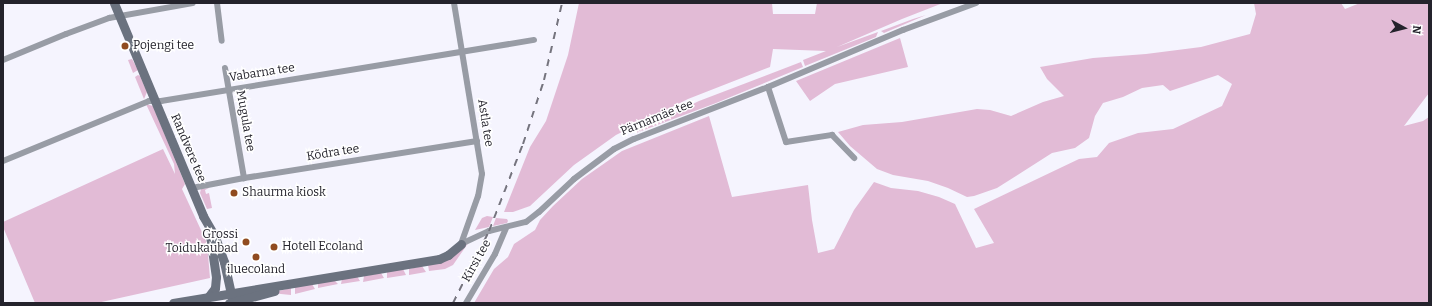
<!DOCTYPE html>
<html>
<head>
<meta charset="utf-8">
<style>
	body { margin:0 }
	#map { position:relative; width:1432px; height:306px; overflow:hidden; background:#f5f4fe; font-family:Bitter,serif }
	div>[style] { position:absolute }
	.green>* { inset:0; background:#e2bbd6 }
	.minor>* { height:6px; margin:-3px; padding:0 3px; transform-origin:3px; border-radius:3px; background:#989ca5 }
	.secondary>* { height:9px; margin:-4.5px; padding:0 4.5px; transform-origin:4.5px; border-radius:4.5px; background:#6b727f }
	.rail>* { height:2px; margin-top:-1px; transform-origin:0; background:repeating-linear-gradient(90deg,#75747e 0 7px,transparent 0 14px) }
	.dots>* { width:11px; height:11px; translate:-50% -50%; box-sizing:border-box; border:2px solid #fff; border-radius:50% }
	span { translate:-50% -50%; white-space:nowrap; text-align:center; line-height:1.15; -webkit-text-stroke:3px #fff; paint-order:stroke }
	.poi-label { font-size:12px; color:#24232c }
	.left { translate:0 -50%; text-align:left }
	.right { translate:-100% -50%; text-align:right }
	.street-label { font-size:12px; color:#24232c }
	.frame { position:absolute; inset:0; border:4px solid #24232c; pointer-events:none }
	.north { position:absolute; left:1384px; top:8px; width:40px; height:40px; -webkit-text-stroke:3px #fff; paint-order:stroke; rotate:97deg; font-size:11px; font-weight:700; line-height:16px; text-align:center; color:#24232c }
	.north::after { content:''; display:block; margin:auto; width:14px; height:18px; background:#24232c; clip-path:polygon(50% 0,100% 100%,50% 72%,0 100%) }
</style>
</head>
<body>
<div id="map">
	<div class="green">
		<i style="clip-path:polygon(579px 3px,772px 3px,773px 14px,815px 14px,817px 3px,943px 3px,902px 19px,837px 47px,878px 32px,876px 37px,805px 66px,803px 60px,826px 51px,773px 49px,770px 67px,688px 99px,616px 135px,574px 165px,530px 206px,513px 212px,504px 212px,530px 147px,546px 121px,568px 55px)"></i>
		<i style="clip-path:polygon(1254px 3px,1341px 3px,1345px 9px,1360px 3px,1429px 3px,1429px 93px,1404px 126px,1423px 121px,1429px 117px,1429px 303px,474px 303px,494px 269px,508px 257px,514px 244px,535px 230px,540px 220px,553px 206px,582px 179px,622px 151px,709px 116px,732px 197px,808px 185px,812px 220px,818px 253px,834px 249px,854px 210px,874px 182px,891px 188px,918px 191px,939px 197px,955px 204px,976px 248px,994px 243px,974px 209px,1079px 159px,1097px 157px,1109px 143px,1138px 133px,1173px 129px,1222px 106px,1232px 84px,1218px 75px,1170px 91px,1163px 85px,1142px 88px,1123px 97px,1103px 103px,1095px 116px,1089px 138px,1075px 148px,1052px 153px,997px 188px,974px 196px,967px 197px,948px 188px,928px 181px,893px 175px,877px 169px,850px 146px,838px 132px,863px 125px,902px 122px,977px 109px,990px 110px,1011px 116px,1043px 102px,1064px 96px,1047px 79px,1040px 67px,1093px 58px,1146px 54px,1201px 47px,1250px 34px,1256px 14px)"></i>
		<i style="clip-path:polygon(926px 15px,884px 33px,881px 31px,913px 19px)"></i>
		<i style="clip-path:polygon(900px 38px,908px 67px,835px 84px,810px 101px,796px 81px)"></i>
		<i style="clip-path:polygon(132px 59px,138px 70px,133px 73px,128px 60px)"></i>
		<i style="clip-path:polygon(801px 62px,803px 67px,716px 103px,636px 133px,636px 132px,699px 101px)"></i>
		<i style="clip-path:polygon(138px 75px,140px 76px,147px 92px,144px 99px,135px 77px)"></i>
		<i style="clip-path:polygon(146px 104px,153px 106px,185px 184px,182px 189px,207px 243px,210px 278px,97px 303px,35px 303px,3px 227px,3px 222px,163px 149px,175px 174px,174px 164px)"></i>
		<i style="clip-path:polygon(209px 188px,205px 190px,206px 194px,209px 193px,212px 208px,207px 209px,200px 193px,201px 189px)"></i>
		<i style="clip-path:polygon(487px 216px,493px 217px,489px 227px,475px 230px,482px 218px)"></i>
		<i style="clip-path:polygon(496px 218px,507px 219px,508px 221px,507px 223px,493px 226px)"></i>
		<i style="clip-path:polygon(469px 242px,453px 265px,445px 269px,429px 271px,428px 265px,440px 263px)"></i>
		<i style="clip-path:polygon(422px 266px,426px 272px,409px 275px,409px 269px)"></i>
		<i style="clip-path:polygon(403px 269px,406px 275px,387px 278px,387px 272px)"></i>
		<i style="clip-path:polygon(381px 273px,384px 278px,363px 282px,364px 276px)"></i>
		<i style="clip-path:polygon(357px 276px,360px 281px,341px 284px,342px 279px)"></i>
		<i style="clip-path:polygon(334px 280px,338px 284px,318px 288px,318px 282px)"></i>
		<i style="clip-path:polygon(312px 284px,315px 289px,295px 294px,295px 287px)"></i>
		<i style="clip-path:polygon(291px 288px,291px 295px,271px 293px)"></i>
	</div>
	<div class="minor">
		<i style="left:217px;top:3px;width:38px;rotate:83deg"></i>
		<i style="left:454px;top:3px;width:173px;rotate:80.7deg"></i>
		<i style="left:482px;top:174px;width:22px;rotate:100deg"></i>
		<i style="left:478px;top:196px;width:51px;rotate:109.5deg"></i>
		<i style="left:3px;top:60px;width:68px;rotate:-22.4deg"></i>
		<i style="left:66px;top:34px;width:46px;rotate:-20.4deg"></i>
		<i style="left:109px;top:18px;width:85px;rotate:-10.1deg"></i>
		<i style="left:225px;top:68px;width:112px;rotate:80.2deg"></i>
		<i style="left:768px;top:87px;width:58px;rotate:71.9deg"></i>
		<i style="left:786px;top:142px;width:47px;rotate:-8.7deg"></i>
		<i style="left:832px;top:135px;width:32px;rotate:46deg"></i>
		<i style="left:3px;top:161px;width:158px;rotate:-22.3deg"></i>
		<i style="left:149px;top:101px;width:12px"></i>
		<i style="left:161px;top:101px;width:378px;rotate:-9.3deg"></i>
		<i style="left:192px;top:188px;width:53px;rotate:-10.9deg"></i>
		<i style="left:244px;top:178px;width:236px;rotate:-9deg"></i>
		<i style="left:461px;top:244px;width:31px;rotate:-25deg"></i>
		<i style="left:489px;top:231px;width:38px;rotate:-14deg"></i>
		<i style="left:526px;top:222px;width:16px;rotate:-38deg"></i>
		<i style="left:539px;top:212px;width:48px;rotate:-43.3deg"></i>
		<i style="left:574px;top:179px;width:50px;rotate:-36.9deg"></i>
		<i style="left:614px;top:149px;width:22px;rotate:-27deg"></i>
		<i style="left:634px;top:139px;width:144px;rotate:-21.2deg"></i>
		<i style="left:768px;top:87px;width:147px;rotate:-22.9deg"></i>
		<i style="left:903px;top:30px;width:78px;rotate:-20.3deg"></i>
		<i style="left:466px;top:303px;width:57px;rotate:-59.4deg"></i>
		<i style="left:495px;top:254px;width:28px;rotate:-67deg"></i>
	</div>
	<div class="secondary">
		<i style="left:114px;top:3px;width:231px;rotate:67.3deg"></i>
		<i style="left:203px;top:216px;width:24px;rotate:60deg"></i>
		<i style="left:215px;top:237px;width:27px;rotate:70deg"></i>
		<i style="left:224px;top:262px;width:42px;rotate:77.6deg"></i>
		<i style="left:209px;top:296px;width:10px;rotate:-53deg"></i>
		<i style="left:215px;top:288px;width:11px;rotate:-85deg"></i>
		<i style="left:216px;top:277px;width:41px;rotate:-98.3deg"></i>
		<i style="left:173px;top:303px;width:270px;rotate:-9.4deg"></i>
		<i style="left:439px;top:259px;width:10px;rotate:-24deg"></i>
		<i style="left:448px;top:255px;width:17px;rotate:-40deg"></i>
		<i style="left:229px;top:303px;width:47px;rotate:-14.9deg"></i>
	</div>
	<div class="rail">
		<i style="left:453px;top:303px;width:80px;rotate:-63.4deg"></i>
		<i style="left:489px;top:231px;width:93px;rotate:-68.7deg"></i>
		<i style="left:523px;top:144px;width:67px;rotate:-71.8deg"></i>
		<i style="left:544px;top:80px;width:79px;rotate:-76.8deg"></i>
	</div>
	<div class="dots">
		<i style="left:125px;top:46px;background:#904b20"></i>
		<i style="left:234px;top:193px;background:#904b20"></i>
		<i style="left:246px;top:242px;background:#904b20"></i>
		<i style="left:274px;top:247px;background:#904b20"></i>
		<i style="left:256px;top:257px;background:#904b20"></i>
	</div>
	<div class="poi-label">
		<span class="left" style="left:133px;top:46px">Pojengi tee</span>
		<span class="left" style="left:242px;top:193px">Shaurma kiosk</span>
		<span class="right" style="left:238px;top:242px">Grossi<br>Toidukaubad</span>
		<span class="left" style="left:282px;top:247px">Hotell Ecoland</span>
		<span style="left:256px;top:270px">iluecoland</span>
	</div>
	<div class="street-label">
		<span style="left:262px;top:73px;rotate:-9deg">Vabarna tee</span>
		<span style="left:657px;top:118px;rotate:-22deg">Pärnamäe tee</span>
		<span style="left:245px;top:121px;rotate:80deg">Mugula tee</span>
		<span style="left:485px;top:123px;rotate:81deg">Astla tee</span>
		<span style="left:188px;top:148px;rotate:67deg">Randvere tee</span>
		<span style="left:333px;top:153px;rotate:-9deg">Kõdra tee</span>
		<span style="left:477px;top:261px;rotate:-61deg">Kirsi tee</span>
	</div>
	<div class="frame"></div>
	<div class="north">N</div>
</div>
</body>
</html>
